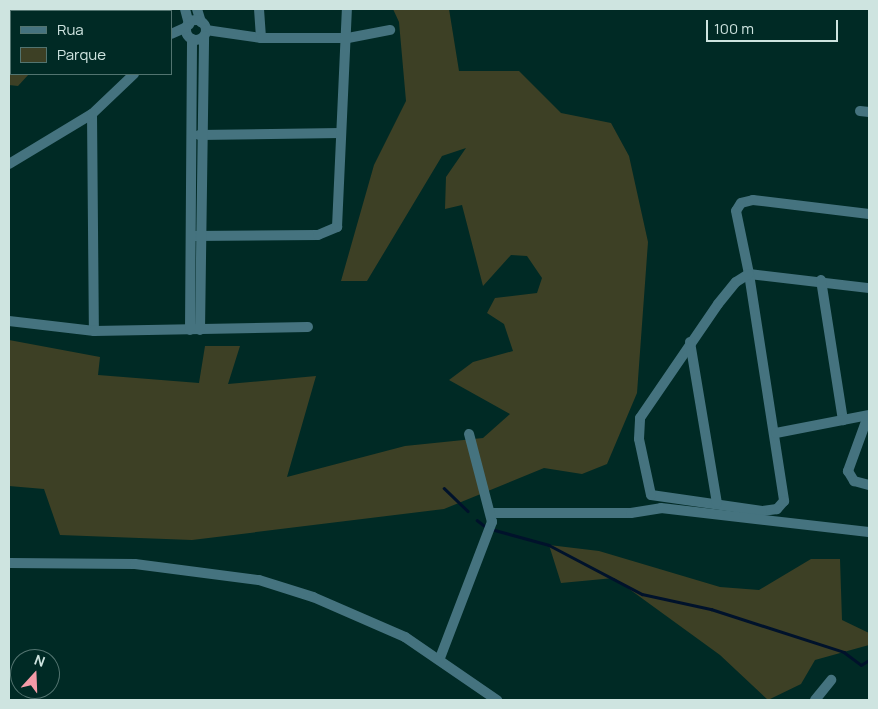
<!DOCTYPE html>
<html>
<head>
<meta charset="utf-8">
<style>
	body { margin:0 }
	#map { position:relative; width:878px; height:709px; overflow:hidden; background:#002a25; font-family:Manrope,sans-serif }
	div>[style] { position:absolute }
	.green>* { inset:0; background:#3d4025 }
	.stream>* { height:2.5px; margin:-1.25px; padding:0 1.25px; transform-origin:1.25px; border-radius:1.25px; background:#00122b }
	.minor>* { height:10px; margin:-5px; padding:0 5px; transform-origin:5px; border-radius:5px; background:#45737f }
	.minor>.ring { margin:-5px; padding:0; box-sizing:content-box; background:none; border:10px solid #45737f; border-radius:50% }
	.tertiary>* { height:10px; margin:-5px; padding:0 5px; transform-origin:5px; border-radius:5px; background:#45737f }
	span { translate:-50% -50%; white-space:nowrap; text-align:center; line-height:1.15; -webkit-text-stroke:5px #002a25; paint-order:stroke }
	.frame { position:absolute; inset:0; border:10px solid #cee4e0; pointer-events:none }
	.legend { position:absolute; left:10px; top:10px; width:162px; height:65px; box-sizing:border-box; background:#002a25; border:1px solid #527470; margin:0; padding:6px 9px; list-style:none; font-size:15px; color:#cee4e0 }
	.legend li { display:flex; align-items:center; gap:10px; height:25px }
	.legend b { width:25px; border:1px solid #527470 }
	.north { position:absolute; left:10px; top:649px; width:50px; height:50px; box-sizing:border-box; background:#002a25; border:1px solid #527470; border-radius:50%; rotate:20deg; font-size:14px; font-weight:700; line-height:20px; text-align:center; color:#cee4e0 }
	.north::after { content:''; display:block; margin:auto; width:18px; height:22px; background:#f49aa7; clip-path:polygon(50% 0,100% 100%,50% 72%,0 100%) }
	.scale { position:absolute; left:706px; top:20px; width:132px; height:22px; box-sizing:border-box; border:2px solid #cee4e0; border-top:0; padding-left:6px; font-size:15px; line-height:18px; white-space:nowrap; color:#cee4e0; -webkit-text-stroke:4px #002a25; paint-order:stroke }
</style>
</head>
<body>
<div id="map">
	<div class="green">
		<i style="clip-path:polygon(9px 9px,54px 9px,11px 11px,11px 74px,29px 74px,18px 86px,9px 85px)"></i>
		<i style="clip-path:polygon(393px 9px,449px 9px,459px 71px,519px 71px,561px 113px,611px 123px,629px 156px,648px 242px,637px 393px,607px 464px,582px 474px,544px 468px,444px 509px,192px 540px,60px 535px,44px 489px,9px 486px,9px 340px,100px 357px,98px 375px,199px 383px,205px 346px,240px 346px,228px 384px,316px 376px,287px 477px,405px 446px,483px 438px,510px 414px,449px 380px,473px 362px,513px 351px,504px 324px,487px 313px,495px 298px,537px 293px,542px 278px,527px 256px,511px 255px,483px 286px,462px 205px,445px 209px,446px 177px,466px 148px,442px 156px,367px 281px,341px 281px,374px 165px,406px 101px,399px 22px)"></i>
		<i style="clip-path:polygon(549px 545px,599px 551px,720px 587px,759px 590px,811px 559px,840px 559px,842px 620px,869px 633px,869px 645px,815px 660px,801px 684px,768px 700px,720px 655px,614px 578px,561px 583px)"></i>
	</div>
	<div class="stream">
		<i style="left:444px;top:488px;width:33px;rotate:44deg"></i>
		<i style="left:477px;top:520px;width:11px;rotate:38deg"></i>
		<i style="left:491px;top:529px;width:60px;rotate:15.4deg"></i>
		<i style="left:549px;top:545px;width:105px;rotate:27.8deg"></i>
		<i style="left:642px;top:594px;width:71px;rotate:12.3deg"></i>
		<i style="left:711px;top:609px;width:140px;rotate:17.9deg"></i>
		<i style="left:844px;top:652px;width:21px;rotate:37deg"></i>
		<i style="left:861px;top:665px;width:9px;rotate:-32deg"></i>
	</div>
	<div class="minor">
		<i style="left:185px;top:9px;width:16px;rotate:75deg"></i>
		<i style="left:197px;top:9px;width:14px;rotate:73deg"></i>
		<i style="left:259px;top:9px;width:29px;rotate:86deg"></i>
		<i class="ring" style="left:186px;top:20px;width:10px;height:10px"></i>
		<i style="left:206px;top:30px;width:56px;rotate:8.3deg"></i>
		<i style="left:261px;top:38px;width:87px"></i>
		<i style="left:348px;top:38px;width:43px;rotate:-10.8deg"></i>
		<i style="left:171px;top:34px;width:17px;rotate:-24deg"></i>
		<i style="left:860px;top:111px;width:9px;rotate:6deg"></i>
		<i style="left:92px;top:114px;width:217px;rotate:89.5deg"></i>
		<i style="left:199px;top:135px;width:142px;rotate:-0.8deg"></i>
		<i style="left:9px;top:164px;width:97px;rotate:-31.1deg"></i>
		<i style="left:92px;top:114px;width:58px;rotate:-43.6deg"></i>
		<i style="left:869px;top:214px;width:117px;rotate:-173.1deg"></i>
		<i style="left:753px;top:200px;width:12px;rotate:166deg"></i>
		<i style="left:741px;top:203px;width:9px;rotate:122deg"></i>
		<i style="left:736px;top:211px;width:64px;rotate:78.3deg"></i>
		<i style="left:749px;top:274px;width:121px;rotate:6.7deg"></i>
		<i style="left:192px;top:236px;width:126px;rotate:-0.5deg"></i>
		<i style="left:318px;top:235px;width:21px;rotate:-23deg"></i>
		<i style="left:337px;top:227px;width:218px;rotate:-87.4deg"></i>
		<i style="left:749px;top:274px;width:230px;rotate:81.2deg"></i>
		<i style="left:784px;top:501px;width:11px;rotate:131deg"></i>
		<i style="left:777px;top:509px;width:15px;rotate:172deg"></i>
		<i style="left:762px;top:511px;width:112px;rotate:-171.8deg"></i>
		<i style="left:651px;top:495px;width:57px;rotate:-102.1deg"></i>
		<i style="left:639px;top:439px;width:21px;rotate:-87deg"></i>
		<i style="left:640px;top:418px;width:138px;rotate:-55.6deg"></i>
		<i style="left:718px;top:304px;width:28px;rotate:-51deg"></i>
		<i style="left:736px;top:282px;width:15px;rotate:-32deg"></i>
		<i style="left:821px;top:280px;width:142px;rotate:81.1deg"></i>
		<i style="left:9px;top:321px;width:86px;rotate:6.7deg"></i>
		<i style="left:94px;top:331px;width:214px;rotate:-1.1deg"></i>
		<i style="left:190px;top:330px;width:291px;rotate:-89.6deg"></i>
		<i style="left:200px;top:330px;width:294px;rotate:-89.2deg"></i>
		<i style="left:690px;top:342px;width:163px;rotate:80.5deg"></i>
		<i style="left:868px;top:416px;width:59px;rotate:110deg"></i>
		<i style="left:848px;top:471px;width:12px;rotate:59deg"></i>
		<i style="left:854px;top:481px;width:16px;rotate:15deg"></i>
		<i style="left:776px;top:433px;width:95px;rotate:-11deg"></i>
		<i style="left:491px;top:513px;width:140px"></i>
		<i style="left:631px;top:513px;width:30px;rotate:-9deg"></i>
		<i style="left:661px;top:508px;width:209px;rotate:6.6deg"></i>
		<i style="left:440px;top:658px;width:146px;rotate:-69.1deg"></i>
		<i style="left:492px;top:522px;width:91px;rotate:-104.6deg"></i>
		<i style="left:815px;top:700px;width:26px;rotate:-51deg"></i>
	</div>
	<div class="tertiary">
		<i style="left:21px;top:11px;width:2px;rotate:-63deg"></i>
		<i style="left:9px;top:32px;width:4px;rotate:-63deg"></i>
		<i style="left:9px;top:563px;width:126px;rotate:0.5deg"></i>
		<i style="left:135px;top:564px;width:125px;rotate:7.4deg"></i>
		<i style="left:259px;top:580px;width:57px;rotate:17.5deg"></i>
		<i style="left:313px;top:597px;width:100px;rotate:23.5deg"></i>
		<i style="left:405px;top:637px;width:112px;rotate:34.4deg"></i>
	</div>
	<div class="frame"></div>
	<ul class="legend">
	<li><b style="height:6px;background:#45737f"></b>Rua</li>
	<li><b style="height:14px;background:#3d4025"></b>Parque</li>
	</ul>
	<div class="north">N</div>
	<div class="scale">100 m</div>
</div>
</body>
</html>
